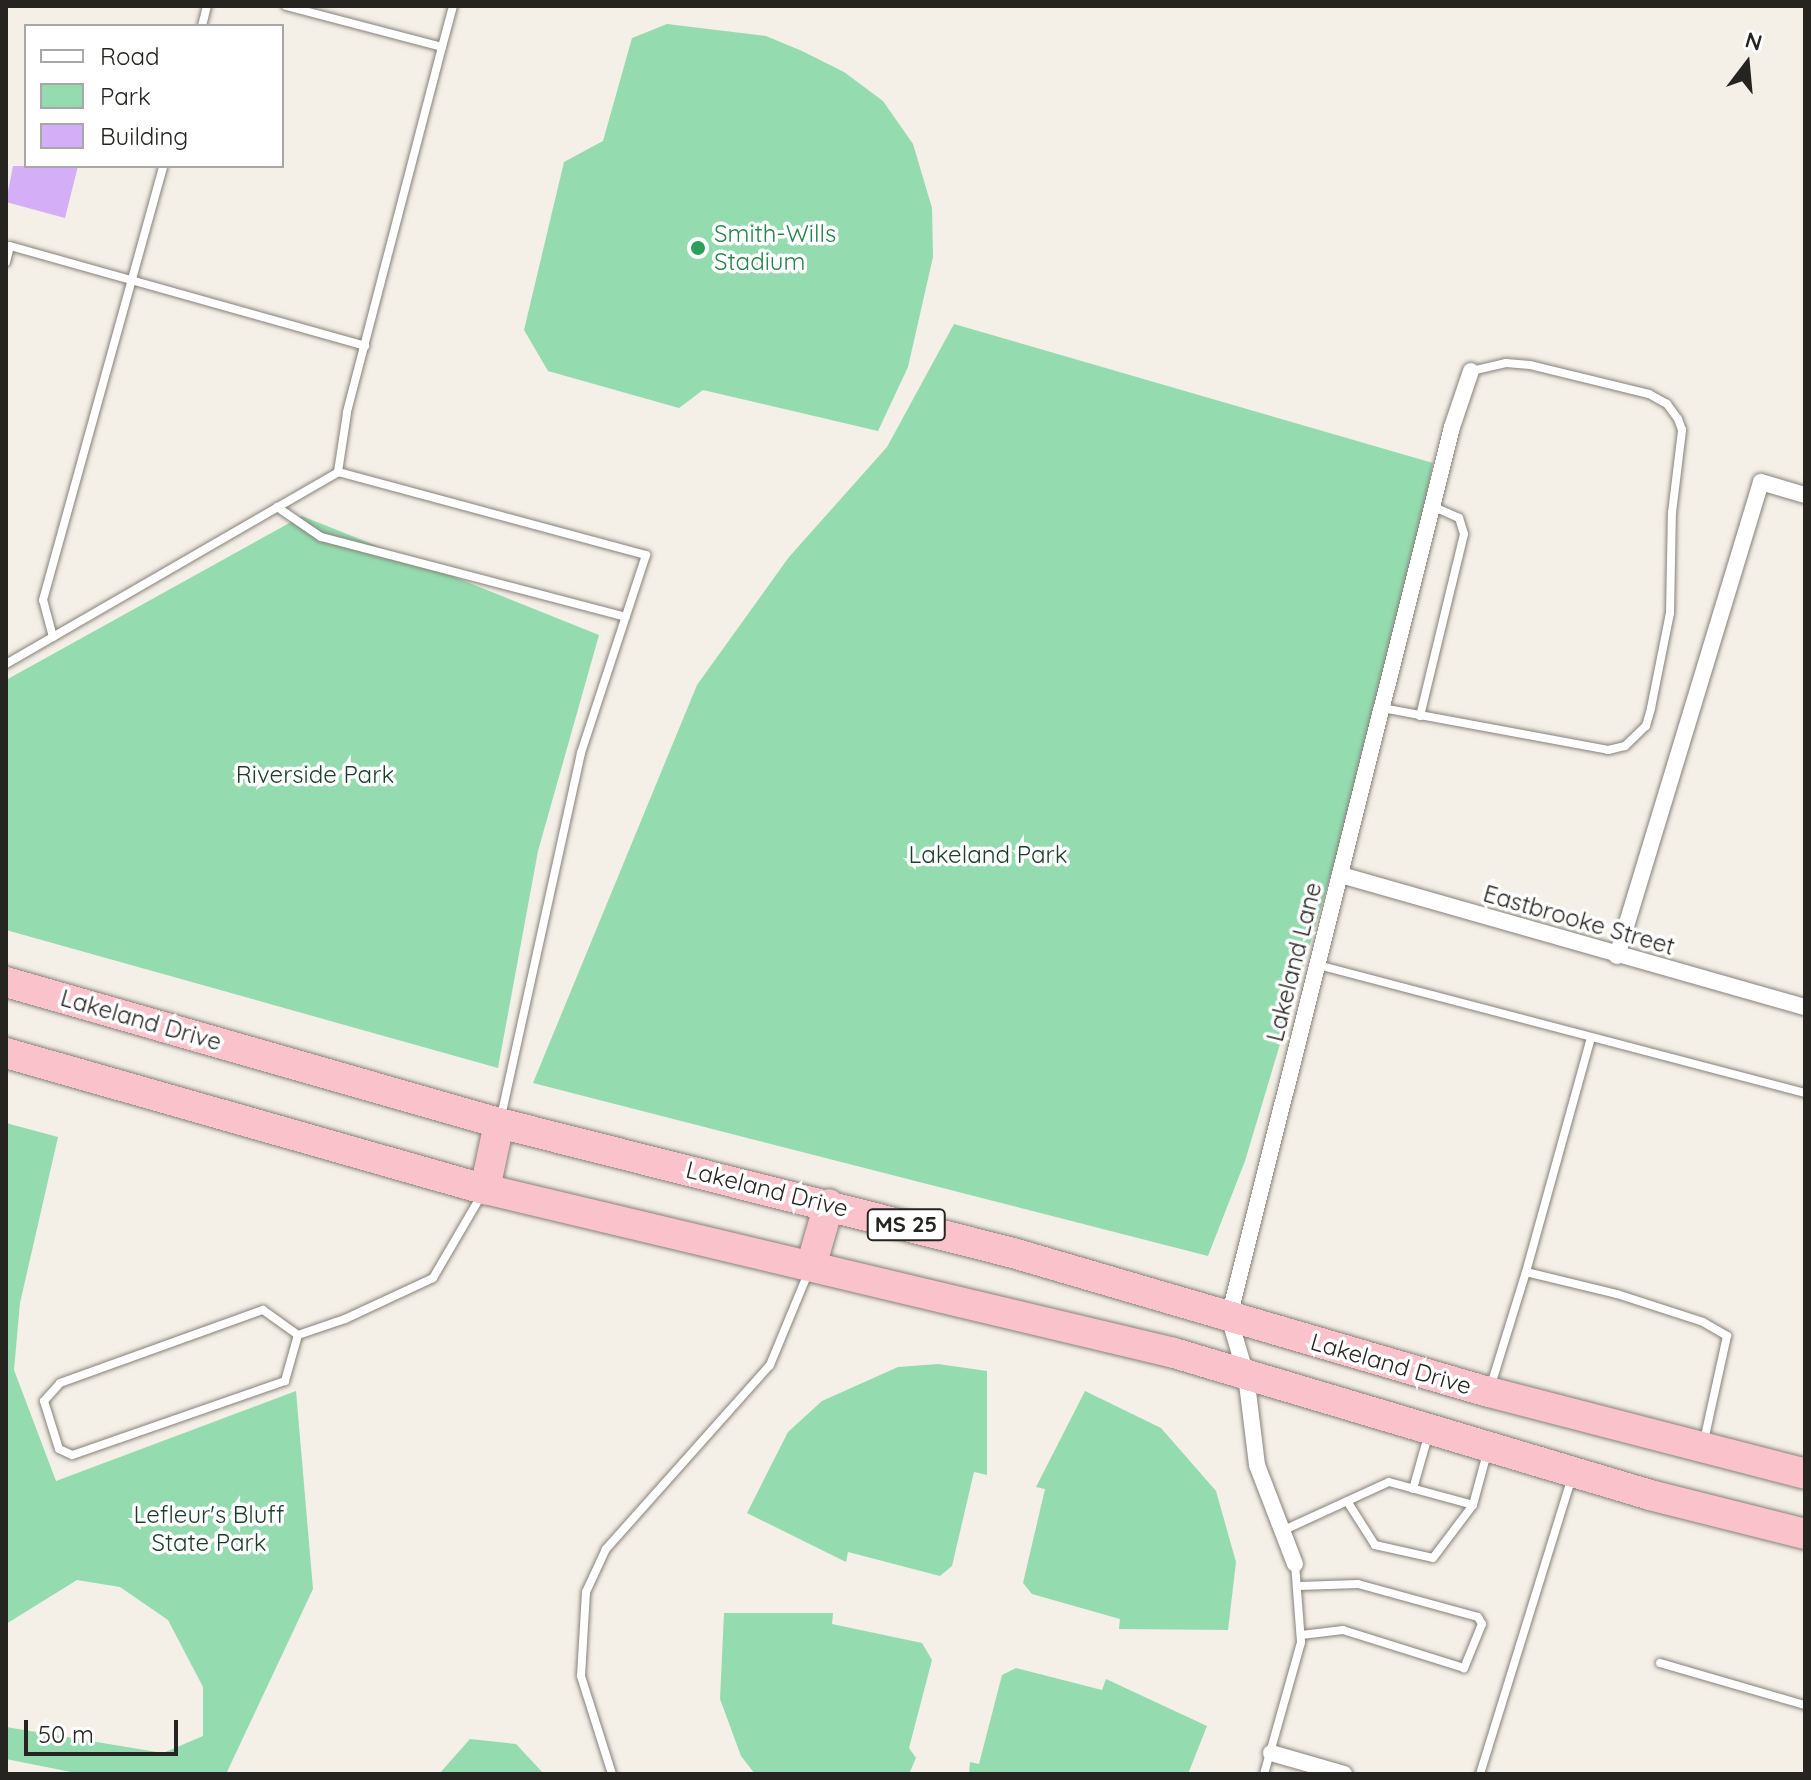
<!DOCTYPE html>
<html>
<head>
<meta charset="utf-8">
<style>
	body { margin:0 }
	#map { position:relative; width:1811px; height:1780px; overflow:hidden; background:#f4efe7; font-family:Quicksand,sans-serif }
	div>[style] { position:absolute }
	.green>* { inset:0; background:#94dcaf }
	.building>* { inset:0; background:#d4aff8 }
	.roads { filter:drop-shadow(0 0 2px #868179) drop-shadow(0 0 2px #868179) }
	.lane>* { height:8px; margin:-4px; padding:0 4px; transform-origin:4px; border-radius:4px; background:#fff }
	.street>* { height:16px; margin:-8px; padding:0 8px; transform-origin:8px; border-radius:8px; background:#fff }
	.highway>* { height:30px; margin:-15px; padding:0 15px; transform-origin:15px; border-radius:15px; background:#fac3cc }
	.dots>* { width:22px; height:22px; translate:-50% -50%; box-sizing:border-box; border:4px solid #fff; border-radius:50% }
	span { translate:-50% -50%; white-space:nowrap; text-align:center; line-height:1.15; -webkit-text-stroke:7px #fff; paint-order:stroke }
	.shield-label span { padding:2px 6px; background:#fff; border:2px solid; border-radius:6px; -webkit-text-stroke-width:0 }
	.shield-label { font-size:22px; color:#262421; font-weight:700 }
	.leisure-label { font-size:24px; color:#27864d }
	.left { translate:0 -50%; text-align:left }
	.park-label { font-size:24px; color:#193d29 }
	.street-label { font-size:24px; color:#262421 }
	.frame { position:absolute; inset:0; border:8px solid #262421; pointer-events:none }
	.legend { position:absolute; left:24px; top:24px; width:260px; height:144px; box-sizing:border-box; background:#fff; border:2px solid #a8a7a6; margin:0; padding:10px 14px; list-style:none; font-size:24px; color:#262421 }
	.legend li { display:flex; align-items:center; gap:16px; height:40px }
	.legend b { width:40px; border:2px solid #a8a7a6 }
	.north { position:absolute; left:1707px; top:24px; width:80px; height:80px; -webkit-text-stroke:6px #fff; paint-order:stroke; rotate:16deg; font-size:22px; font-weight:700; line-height:32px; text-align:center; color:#262421 }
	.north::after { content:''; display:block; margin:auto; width:28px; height:36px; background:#262421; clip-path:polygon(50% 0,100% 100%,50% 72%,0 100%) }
	.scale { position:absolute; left:24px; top:1720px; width:154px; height:36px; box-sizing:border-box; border:4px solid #262421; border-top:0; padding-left:10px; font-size:24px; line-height:28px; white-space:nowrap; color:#262421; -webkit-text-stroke:6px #fff; paint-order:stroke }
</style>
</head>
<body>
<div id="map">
	<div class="green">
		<i style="clip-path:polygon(667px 24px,766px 36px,802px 51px,844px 72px,883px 101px,913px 144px,932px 208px,933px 257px,908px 367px,878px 431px,703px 390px,679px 408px,548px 371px,524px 330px,564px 162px,603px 141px,632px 38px)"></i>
		<i style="clip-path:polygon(954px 324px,1433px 463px,1391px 674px,1245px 1161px,1208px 1256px,533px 1083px,697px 685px,789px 557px,887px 447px)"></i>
		<i style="clip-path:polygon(302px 516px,599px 635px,538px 851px,498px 1068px,6px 930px,6px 680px)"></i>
		<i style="clip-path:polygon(6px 1123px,58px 1137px,20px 1303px,14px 1370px,56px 1481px,296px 1391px,313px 1589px,226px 1774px,81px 1774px,6px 1759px,6px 1727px,163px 1753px,203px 1736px,203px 1687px,168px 1620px,120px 1587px,77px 1580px,6px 1624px)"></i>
		<i style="clip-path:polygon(938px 1364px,987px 1371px,987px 1475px,974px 1472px,952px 1566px,940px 1576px,848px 1552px,846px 1562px,747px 1513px,788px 1432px,822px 1401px,898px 1367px)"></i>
		<i style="clip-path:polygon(1085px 1391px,1161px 1428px,1216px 1491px,1236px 1562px,1228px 1630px,1119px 1629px,1120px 1619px,1032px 1594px,1023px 1583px,1045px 1489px,1036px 1487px)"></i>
		<i style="clip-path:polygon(724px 1613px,833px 1613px,832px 1624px,922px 1643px,932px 1660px,909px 1748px,916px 1758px,909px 1774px,755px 1774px,741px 1756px,720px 1699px)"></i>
		<i style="clip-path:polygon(1016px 1668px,1102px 1690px,1106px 1679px,1207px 1726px,1188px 1774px,969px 1774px,970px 1762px,979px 1764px,1002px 1675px)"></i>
		<i style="clip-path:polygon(470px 1739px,516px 1744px,544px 1774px,439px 1774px)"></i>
	</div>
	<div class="building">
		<i style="clip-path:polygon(13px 166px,78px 166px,65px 218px,6px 202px)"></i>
	</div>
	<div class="roads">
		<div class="lane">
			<i style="left:286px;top:6px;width:161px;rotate:14.7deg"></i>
			<i style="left:442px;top:47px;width:378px;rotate:104.6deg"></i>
			<i style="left:347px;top:413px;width:60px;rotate:98.7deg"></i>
			<i style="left:202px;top:26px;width:21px;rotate:-76deg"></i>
			<i style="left:442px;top:47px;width:42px;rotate:-75deg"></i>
			<i style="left:6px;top:262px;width:16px;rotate:-76deg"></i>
			<i style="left:10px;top:246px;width:369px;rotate:15.7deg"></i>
			<i style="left:277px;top:507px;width:53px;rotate:34.3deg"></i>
			<i style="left:321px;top:537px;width:315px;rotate:14.7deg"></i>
			<i style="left:53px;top:637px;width:38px;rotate:-105deg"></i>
			<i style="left:43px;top:600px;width:450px;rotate:-74.5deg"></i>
			<i style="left:6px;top:664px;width:384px;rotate:-30deg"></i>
			<i style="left:338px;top:472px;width:319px;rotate:15.1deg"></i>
			<i style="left:646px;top:555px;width:208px;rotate:108.2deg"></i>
			<i style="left:581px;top:753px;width:372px;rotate:102.4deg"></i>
			<i style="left:1382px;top:708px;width:230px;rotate:10.5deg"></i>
			<i style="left:1608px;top:750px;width:17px;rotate:-13deg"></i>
			<i style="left:1625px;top:746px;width:29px;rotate:-44deg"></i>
			<i style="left:1646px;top:726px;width:19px;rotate:-74deg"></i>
			<i style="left:1651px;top:708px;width:97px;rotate:-78.7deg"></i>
			<i style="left:1670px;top:613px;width:100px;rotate:-88.9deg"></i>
			<i style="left:1672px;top:513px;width:84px;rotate:-83.1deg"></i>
			<i style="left:1682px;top:430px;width:12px;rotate:-110deg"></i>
			<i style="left:1678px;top:419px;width:19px;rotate:-126deg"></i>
			<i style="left:1667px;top:404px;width:21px;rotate:-151deg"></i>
			<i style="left:1649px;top:394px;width:122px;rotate:-166.3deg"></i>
			<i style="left:1530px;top:365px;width:24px;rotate:-175deg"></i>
			<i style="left:1506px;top:363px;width:36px;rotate:167deg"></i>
			<i style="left:1420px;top:716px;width:187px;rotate:-76.4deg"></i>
			<i style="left:1464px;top:534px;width:17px;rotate:-107deg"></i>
			<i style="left:1459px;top:518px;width:30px;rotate:-156deg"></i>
			<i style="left:1318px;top:965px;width:504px;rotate:14.73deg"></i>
			<i style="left:1526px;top:1272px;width:243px;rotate:-74.5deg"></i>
			<i style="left:298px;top:1335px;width:48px;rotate:105.8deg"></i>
			<i style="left:285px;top:1381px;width:225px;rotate:160.8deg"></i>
			<i style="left:72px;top:1455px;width:14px;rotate:-155deg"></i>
			<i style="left:59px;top:1449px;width:50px;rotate:-107.4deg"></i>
			<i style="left:44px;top:1401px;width:24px;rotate:-48deg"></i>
			<i style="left:60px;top:1383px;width:216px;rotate:-19.8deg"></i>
			<i style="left:263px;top:1310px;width:43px;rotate:35.5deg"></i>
			<i style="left:298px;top:1335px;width:50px;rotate:-18.8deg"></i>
			<i style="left:345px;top:1319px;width:97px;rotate:-25deg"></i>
			<i style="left:433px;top:1278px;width:97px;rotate:-59.7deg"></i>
			<i style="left:1491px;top:1385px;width:118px;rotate:-72.8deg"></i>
			<i style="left:1526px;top:1272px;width:94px;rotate:13.6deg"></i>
			<i style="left:1617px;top:1294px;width:90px;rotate:18deg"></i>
			<i style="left:1703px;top:1322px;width:28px;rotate:30deg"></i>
			<i style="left:1727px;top:1336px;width:107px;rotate:102.4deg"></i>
			<i style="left:1413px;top:1489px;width:55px;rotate:-74.2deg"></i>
			<i style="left:1347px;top:1501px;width:52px;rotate:57.5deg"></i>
			<i style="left:1375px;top:1545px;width:59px;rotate:12.6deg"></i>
			<i style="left:1433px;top:1558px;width:66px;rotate:-53deg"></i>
			<i style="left:1284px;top:1530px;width:115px;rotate:-24.6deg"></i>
			<i style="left:1389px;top:1482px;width:87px;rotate:15.3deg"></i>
			<i style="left:1473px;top:1505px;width:54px;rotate:-74.9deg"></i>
			<i style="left:1299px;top:1586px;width:59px;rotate:-1.9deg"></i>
			<i style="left:1358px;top:1584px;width:124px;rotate:15.4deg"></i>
			<i style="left:1478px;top:1617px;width:8px;rotate:60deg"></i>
			<i style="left:1482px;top:1624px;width:48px;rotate:112.2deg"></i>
			<i style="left:1464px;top:1668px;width:127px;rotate:-162.6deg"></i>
			<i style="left:1343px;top:1630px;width:42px;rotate:173.2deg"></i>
			<i style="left:1660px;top:1663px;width:151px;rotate:16.2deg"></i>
			<i style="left:612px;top:1774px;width:103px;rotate:-107.6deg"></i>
			<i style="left:581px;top:1676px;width:84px;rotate:-86.6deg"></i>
			<i style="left:586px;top:1592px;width:47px;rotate:-65.1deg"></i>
			<i style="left:606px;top:1549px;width:246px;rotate:-48.3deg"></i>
			<i style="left:770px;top:1365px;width:102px;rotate:-67.5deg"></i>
			<i style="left:1264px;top:1774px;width:137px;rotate:-74.3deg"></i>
			<i style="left:1301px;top:1642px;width:78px;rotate:-94.4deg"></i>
			<i style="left:1480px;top:1774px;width:311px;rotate:-72.8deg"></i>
		</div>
		<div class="street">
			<i style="left:1341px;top:875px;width:482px;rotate:15.9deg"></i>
			<i style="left:1617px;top:956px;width:495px;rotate:-73.1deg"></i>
			<i style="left:1761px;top:482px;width:46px;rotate:16.5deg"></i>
			<i style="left:1295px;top:1564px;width:106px;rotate:-111deg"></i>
			<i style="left:1257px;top:1465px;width:91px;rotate:-97deg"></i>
			<i style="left:1246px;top:1375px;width:60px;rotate:-106.3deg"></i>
			<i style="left:1229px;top:1317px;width:918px;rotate:-75.93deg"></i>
			<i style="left:1452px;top:427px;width:59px;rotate:-71.3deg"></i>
			<i style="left:1271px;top:1753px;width:76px;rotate:16deg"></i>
		</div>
		<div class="highway">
			<i style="left:6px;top:982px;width:513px;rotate:15.96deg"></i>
			<i style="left:499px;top:1123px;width:530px;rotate:14.19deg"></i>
			<i style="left:1013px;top:1253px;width:496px;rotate:16.3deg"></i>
			<i style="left:1489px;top:1392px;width:326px;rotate:14.5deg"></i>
			<i style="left:6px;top:1053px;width:498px;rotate:15.9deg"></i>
			<i style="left:485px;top:1189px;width:708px;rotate:13.39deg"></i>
			<i style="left:1174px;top:1353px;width:497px;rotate:16.6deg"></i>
			<i style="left:1650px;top:1495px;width:160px;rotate:14.1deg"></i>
			<i style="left:485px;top:1189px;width:67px;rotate:-78deg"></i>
			<i style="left:812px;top:1263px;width:61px;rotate:-73.9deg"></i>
		</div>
	</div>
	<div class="dots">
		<i style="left:698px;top:248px;background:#2e9e5b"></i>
	</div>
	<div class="shield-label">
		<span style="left:906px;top:1225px">MS 25</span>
	</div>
	<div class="leisure-label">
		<span class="left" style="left:714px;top:248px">Smith-Wills<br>Stadium</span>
	</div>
	<div class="park-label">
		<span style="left:315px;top:775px">Riverside Park</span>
		<span style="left:988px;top:855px">Lakeland Park</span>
		<span style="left:209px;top:1529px">Lefleur's Bluff<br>State Park</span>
	</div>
	<div class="street-label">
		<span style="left:1579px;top:920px;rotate:16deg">Eastbrooke Street</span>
		<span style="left:1294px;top:962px;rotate:-76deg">Lakeland Lane</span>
		<span style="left:141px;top:1020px;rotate:16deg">Lakeland Drive</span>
		<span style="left:767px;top:1189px;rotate:14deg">Lakeland Drive</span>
		<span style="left:1391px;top:1364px;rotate:16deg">Lakeland Drive</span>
	</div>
	<div class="frame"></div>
	<ul class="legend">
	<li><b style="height:10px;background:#fff"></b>Road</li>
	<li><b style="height:22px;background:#94dcaf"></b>Park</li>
	<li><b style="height:22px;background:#d4aff8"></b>Building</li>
	</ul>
	<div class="north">N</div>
	<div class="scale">50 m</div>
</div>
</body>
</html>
